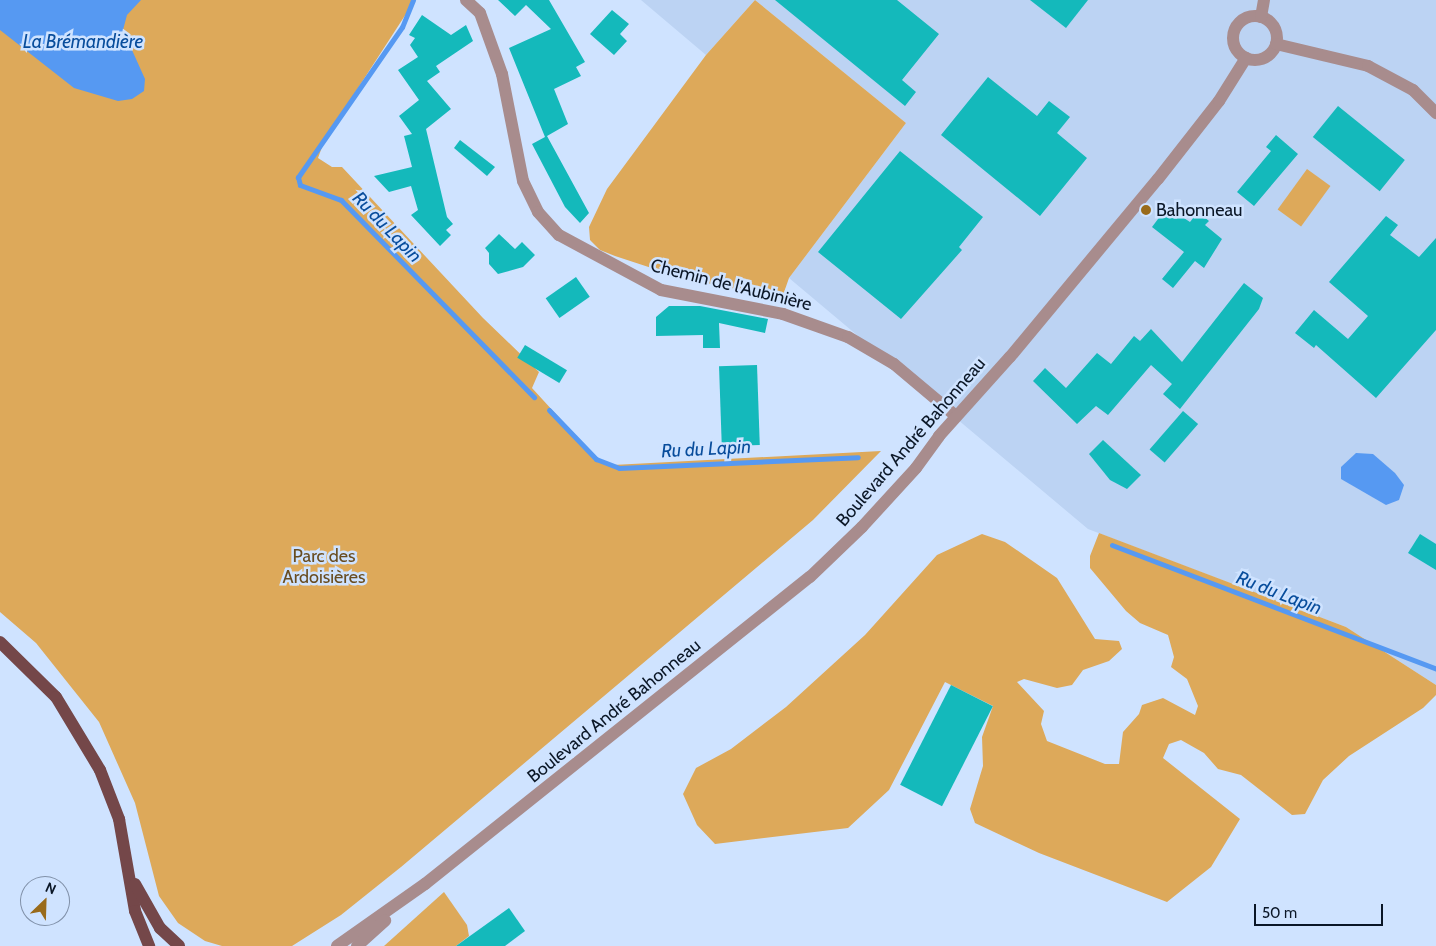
<!DOCTYPE html>
<html>
<head>
<meta charset="utf-8">
<style>
	body { margin:0 }
	#map { position:relative; width:1436px; height:946px; overflow:hidden; background:#cfe3ff; font-family:Cabin,sans-serif }
	div>[style] { position:absolute }
	.built>* { inset:0; background:#bcd3f3 }
	.green>* { inset:0; background:#dda95a; transform-origin:0 0 }
	.water>* { inset:0; background:#5699f2 }
	.stream>* { height:5px; margin:-2.5px; padding:0 2.5px; transform-origin:2.5px; border-radius:2.5px; background:#5699f2 }
	.building>* { inset:0; background:#14b9bb; transform-origin:0 0 }
	.minor>* { height:12px; margin:-6px; padding:0 6px; transform-origin:6px; border-radius:6px; background:#a88c8d }
	.minor>.ring { margin:-6px; padding:0; box-sizing:content-box; background:none; border:12px solid #a88c8d; border-radius:50% }
	.major>* { height:12px; margin:-6px; padding:0 6px; transform-origin:6px; border-radius:6px; background:#744749 }
	.dots>* { width:14px; height:14px; translate:-50% -50%; box-sizing:border-box; border:2px solid #cfe3ff; border-radius:50% }
	span { translate:-50% -50%; white-space:nowrap; text-align:center; line-height:1.15; -webkit-text-stroke:5px #cfe3ff; paint-order:stroke }
	.poi-label { font-size:18px; color:#0b1727 }
	.left { translate:0 -50%; text-align:left }
	.street-label { font-size:18px; color:#0b1727 }
	.park-label { font-size:18px; color:#684c20 }
	.water-label { font-size:19px; color:#084d9c; font-style:italic }
	.north { position:absolute; left:20px; top:876px; width:50px; height:50px; box-sizing:border-box; background:#cfe3ff; border:1px solid #8191a9; border-radius:50%; rotate:24deg; font-size:14px; font-weight:700; line-height:20px; text-align:center; color:#0b1727 }
	.north::after { content:''; display:block; margin:auto; width:18px; height:22px; background:#996b1b; clip-path:polygon(50% 0,100% 100%,50% 72%,0 100%) }
	.scale { position:absolute; left:1254px; top:904px; width:129px; height:22px; box-sizing:border-box; border:2px solid #0b1727; border-top:0; padding-left:6px; font-size:15px; line-height:18px; white-space:nowrap; color:#0b1727; -webkit-text-stroke:4px #cfe3ff; paint-order:stroke }
</style>
</head>
<body>
<div id="map">
	<div class="built">
		<i style="clip-path:polygon(641px 0,1436px 0,1436px 685px,1346px 627px,1088px 529px,789px 278px,906px 123px,755px 0,706px 55px)"></i>
	</div>
	<div class="green">
		<i style="clip-path:polygon(0 0,415px 0,325px 139px,318px 158px,332px 167px,342px 167px,483px 318px,539px 372px,532px 388px,597px 459px,613px 465px,881px 451px,813px 520px,401px 867px,341px 915px,292px 946px,222px 946px,205px 941px,178px 923px,159px 896px,135px 803px,99px 722px,36px 643px,0 612px)"></i>
		<i style="clip-path:polygon(755px 0,906px 123px,789px 278px,782px 298px,682px 278px,615px 256px,600px 250px,590px 240px,589px 227px,607px 189px,706px 55px)"></i>
		<i style="left:1307px;top:169px;width:29px;height:50px;rotate:36deg"></i>
		<i style="clip-path:polygon(1099px 533px,1346px 627px,1436px 685px,1436px 695px,1423px 708px,1349px 756px,1323px 780px,1305px 814px,1292px 815px,1241px 775px,1218px 769px,1204px 753px,1181px 740px,1169px 744px,1163px 758px,1240px 819px,1211px 867px,1167px 902px,1039px 853px,975px 823px,970px 809px,983px 766px,982px 737px,993px 706px,945px 682px,889px 790px,848px 828px,715px 844px,697px 825px,683px 794px,696px 768px,731px 749px,786px 707px,865px 635px,937px 555px,982px 534px,1005px 542px,1057px 578px,1095px 639px,1119px 641px,1122px 649px,1109px 661px,1083px 670px,1072px 685px,1057px 688px,1024px 679px,1017px 682px,1044px 711px,1041px 724px,1047px 741px,1105px 764px,1119px 764px,1123px 732px,1139px 714px,1142px 705px,1163px 698px,1195px 715px,1198px 706px,1187px 679px,1171px 667px,1174px 657px,1168px 635px,1140px 623px,1126px 611px,1090px 568px,1090px 556px)"></i>
		<i style="clip-path:polygon(444px 892px,467px 925px,469px 936px,456px 946px,384px 946px)"></i>
	</div>
	<div class="water">
		<i style="clip-path:polygon(0 0,141px 0,127px 15px,123px 30px,145px 79px,144px 91px,132px 99px,118px 101px,74px 88px,0 30px)"></i>
		<i style="clip-path:polygon(1356px 453px,1373px 454px,1395px 473px,1404px 485px,1399px 500px,1386px 505px,1341px 479px,1341px 467px)"></i>
	</div>
	<div class="stream">
		<i style="left:413px;top:0;width:29px;rotate:112deg"></i>
		<i style="left:402px;top:27px;width:183px;rotate:124.7deg"></i>
		<i style="left:298px;top:177px;width:8px;rotate:76deg"></i>
		<i style="left:300px;top:185px;width:44px;rotate:20.1deg"></i>
		<i style="left:341px;top:200px;width:276px;rotate:45.6deg"></i>
		<i style="left:549px;top:410px;width:68px;rotate:46.2deg"></i>
		<i style="left:596px;top:459px;width:25px;rotate:21deg"></i>
		<i style="left:619px;top:468px;width:239px;rotate:-2.6deg"></i>
		<i style="left:1112px;top:545px;width:347px;rotate:20.9deg"></i>
	</div>
	<div class="building">
		<i style="clip-path:polygon(498px 0,549px 0,585px 62px,576px 67px,581px 76px,554px 89px,568px 124px,547px 136px,589px 213px,580px 223px,565px 207px,532px 144px,545px 137px,509px 48px,551px 29px,526px 5px,515px 16px)"></i>
		<i style="clip-path:polygon(775px 0,897px 0,939px 34px,902px 80px,916px 92px,905px 106px)"></i>
		<i style="clip-path:polygon(1030px 0,1088px 0,1066px 28px)"></i>
		<i style="clip-path:polygon(612px 10px,629px 24px,620px 34px,627px 41px,614px 55px,590px 34px)"></i>
		<i style="clip-path:polygon(422px 15px,451px 35px,466px 25px,473px 41px,436px 66px,440px 72px,427px 81px,451px 109px,426px 129px,447px 217px,453px 224px,446px 230px,451px 235px,440px 246px,411px 215px,418px 210px,411px 186px,389px 192px,374px 176px,412px 167px,404px 136px,412px 134px,399px 116px,419px 100px,398px 70px,418px 57px,410px 45px,415px 38px,409px 35px)"></i>
		<i style="clip-path:polygon(988px 77px,1037px 116px,1049px 101px,1070px 117px,1057px 133px,1087px 158px,1040px 216px,941px 135px)"></i>
		<i style="left:1338px;top:106px;width:86px;height:40px;rotate:39deg"></i>
		<i style="clip-path:polygon(1276px 135px,1298px 154px,1254px 206px,1237px 192px,1271px 151px,1266px 147px)"></i>
		<i style="clip-path:polygon(460px 140px,495px 167px,487px 176px,454px 148px)"></i>
		<i style="clip-path:polygon(900px 151px,983px 217px,959px 247px,962px 250px,901px 319px,818px 252px)"></i>
		<i style="clip-path:polygon(1167px 207px,1190px 222px,1198px 212px,1209px 221px,1205px 225px,1222px 239px,1204px 268px,1195px 261px,1173px 288px,1162px 279px,1184px 252px,1152px 227px)"></i>
		<i style="clip-path:polygon(1386px 216px,1398px 225px,1390px 235px,1419px 257px,1436px 238px,1436px 330px,1376px 398px,1316px 345px,1314px 348px,1295px 333px,1314px 310px,1348px 339px,1368px 316px,1329px 282px)"></i>
		<i style="clip-path:polygon(499px 234px,515px 249px,522px 242px,535px 255px,523px 267px,498px 274px,489px 264px,489px 253px,485px 248px)"></i>
		<i style="left:576px;top:277px;width:24px;height:37px;rotate:55deg"></i>
		<i style="clip-path:polygon(1244px 283px,1263px 298px,1259px 309px,1180px 409px,1163px 394px,1172px 384px,1151px 365px,1108px 415px,1096px 406px,1077px 424px,1033px 381px,1045px 368px,1066px 388px,1097px 353px,1111px 364px,1134px 336px,1140px 341px,1151px 329px,1182px 362px)"></i>
		<i style="clip-path:polygon(669px 306px,700px 306px,768px 319px,765px 333px,719px 323px,720px 348px,703px 348px,703px 335px,656px 336px,656px 317px)"></i>
		<i style="left:525px;top:345px;width:49px;height:15px;rotate:31deg"></i>
		<i style="left:757px;top:365px;width:80px;height:38px;rotate:88deg"></i>
		<i style="left:1183px;top:411px;width:20px;height:51px;rotate:41deg"></i>
		<i style="clip-path:polygon(1103px 440px,1141px 475px,1127px 489px,1110px 480px,1089px 454px)"></i>
		<i style="clip-path:polygon(1420px 534px,1436px 544px,1436px 570px,1408px 553px)"></i>
		<i style="left:951px;top:685px;width:47px;height:112px;rotate:27deg"></i>
		<i style="clip-path:polygon(509px 908px,525px 931px,505px 946px,456px 946px)"></i>
	</div>
	<div class="minor">
		<i style="left:466px;top:0;width:19px;rotate:43deg"></i>
		<i style="left:480px;top:13px;width:65px;rotate:70.2deg"></i>
		<i style="left:502px;top:74px;width:109px;rotate:78.9deg"></i>
		<i style="left:523px;top:181px;width:34px;rotate:64deg"></i>
		<i style="left:538px;top:212px;width:31px;rotate:48deg"></i>
		<i style="left:559px;top:235px;width:116px;rotate:28.3deg"></i>
		<i style="left:661px;top:290px;width:124px;rotate:11.1deg"></i>
		<i style="left:783px;top:314px;width:69px;rotate:19.5deg"></i>
		<i style="left:848px;top:337px;width:53px;rotate:30.4deg"></i>
		<i style="left:894px;top:364px;width:81px;rotate:40deg"></i>
		<i class="ring" style="left:1233px;top:16px;width:32px;height:32px"></i>
		<i style="left:1261px;top:17px;width:17px;rotate:-80deg"></i>
		<i style="left:1276px;top:44px;width:95px;rotate:13.4deg"></i>
		<i style="left:1368px;top:66px;width:51px;rotate:28.1deg"></i>
		<i style="left:1413px;top:90px;width:33px;rotate:45deg"></i>
		<i style="left:337px;top:946px;width:108px;rotate:-35.2deg"></i>
		<i style="left:425px;top:884px;width:492px;rotate:-38.6deg"></i>
		<i style="left:810px;top:577px;width:72px;rotate:-43.9deg"></i>
		<i style="left:862px;top:527px;width:80px;rotate:-47.5deg"></i>
		<i style="left:916px;top:468px;width:39px;rotate:-54deg"></i>
		<i style="left:939px;top:436px;width:106px;rotate:-48.1deg"></i>
		<i style="left:1010px;top:357px;width:231px;rotate:-50.3deg"></i>
		<i style="left:1158px;top:179px;width:99px;rotate:-52deg"></i>
		<i style="left:1219px;top:101px;width:51px;rotate:-57.9deg"></i>
		<i style="left:357px;top:946px;width:38px;rotate:-42deg"></i>
	</div>
	<div class="major">
		<i style="left:0;top:642px;width:78px;rotate:44.5deg"></i>
		<i style="left:56px;top:697px;width:85px;rotate:58.9deg"></i>
		<i style="left:100px;top:770px;width:53px;rotate:68.8deg"></i>
		<i style="left:119px;top:819px;width:93px;rotate:80.1deg"></i>
		<i style="left:135px;top:911px;width:38px;rotate:68deg"></i>
		<i style="left:135px;top:884px;width:51px;rotate:60.4deg"></i>
		<i style="left:160px;top:928px;width:26px;rotate:43deg"></i>
	</div>
	<div class="dots">
		<i style="left:1146px;top:210px;background:#996b1b"></i>
	</div>
	<div class="poi-label">
		<span class="left" style="left:1156px;top:210px">Bahonneau</span>
	</div>
	<div class="street-label">
		<span style="left:731px;top:285px;rotate:14deg">Chemin de l'Aubinière</span>
		<span style="left:911px;top:442px;rotate:-49deg">Boulevard André Bahonneau</span>
		<span style="left:614px;top:711px;rotate:-39deg">Boulevard André Bahonneau</span>
	</div>
	<div class="park-label">
		<span style="left:324px;top:567px">Parc des<br>Ardoisières</span>
	</div>
	<div class="water-label">
		<span style="left:83px;top:42px">La Brémandière</span>
		<span style="left:387px;top:227px;rotate:46deg">Ru du Lapin</span>
		<span style="left:706px;top:449px;rotate:-3deg">Ru du Lapin</span>
		<span style="left:1279px;top:593px;rotate:21deg">Ru du Lapin</span>
	</div>
	<div class="north">N</div>
	<div class="scale">50 m</div>
</div>
</body>
</html>
